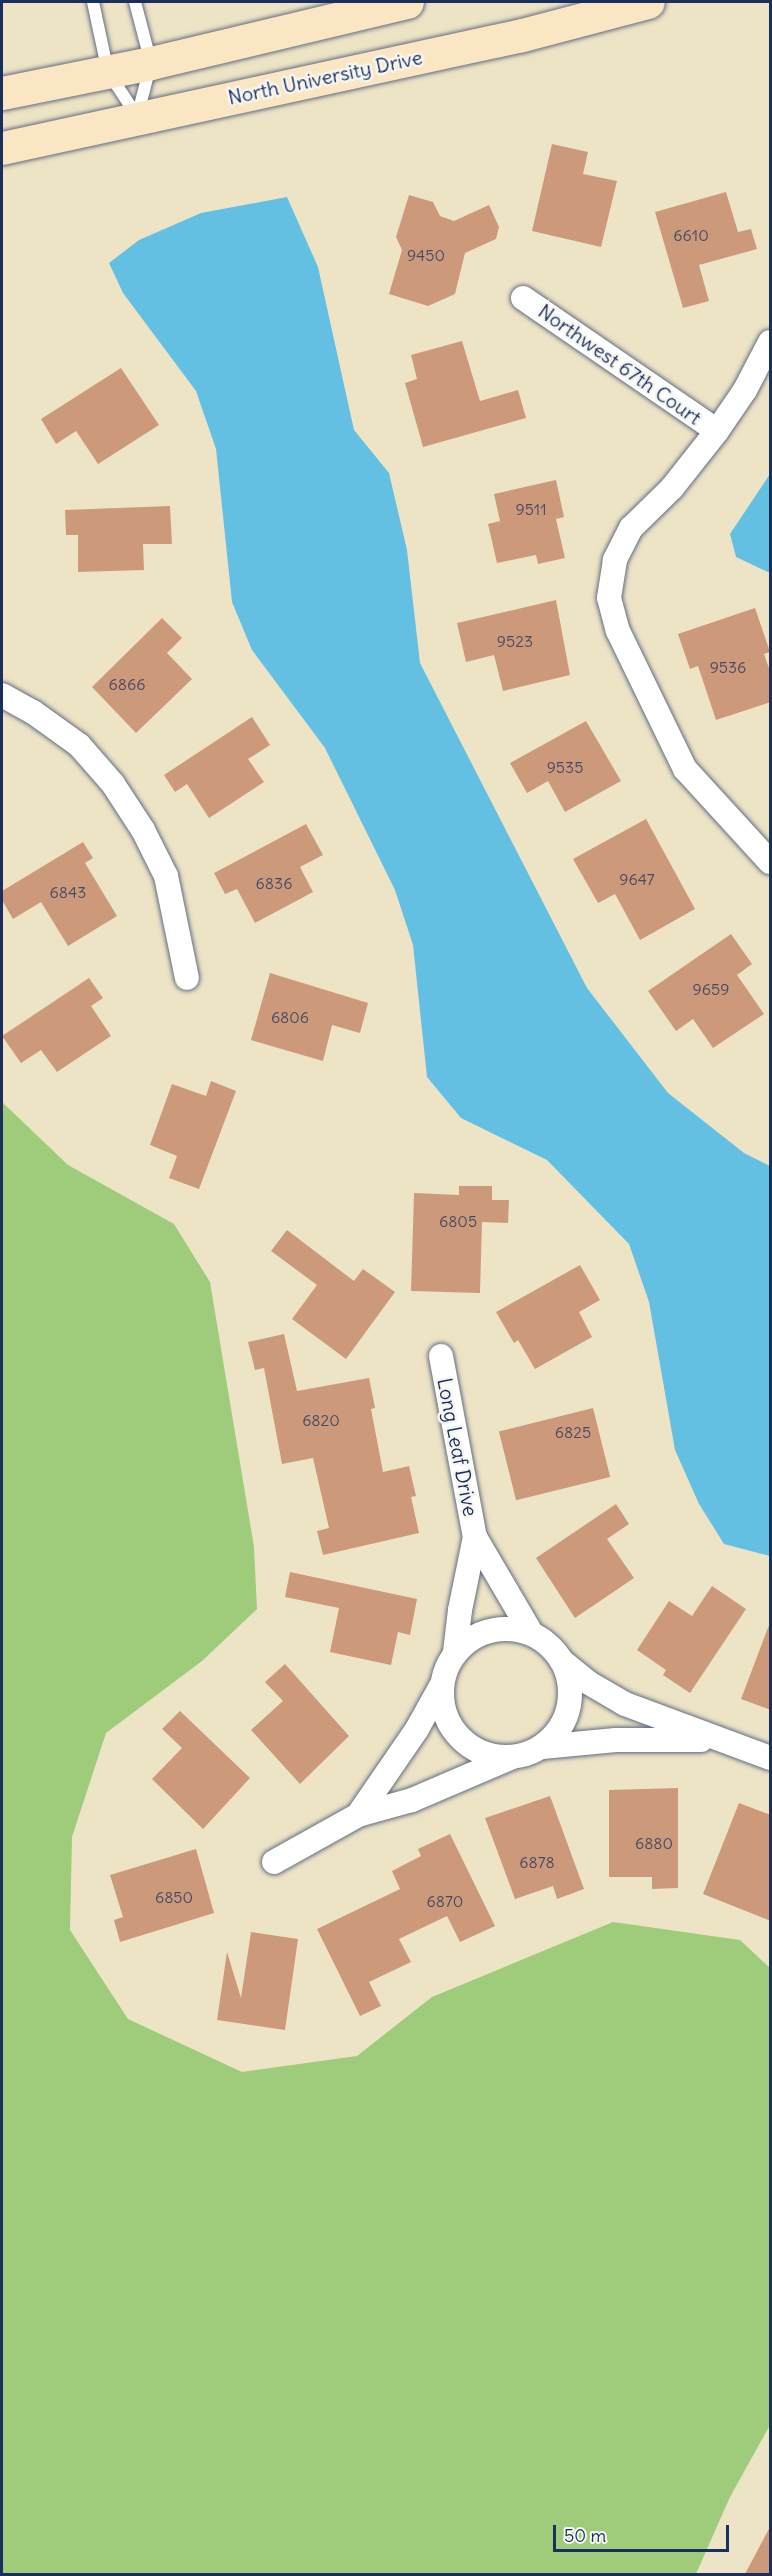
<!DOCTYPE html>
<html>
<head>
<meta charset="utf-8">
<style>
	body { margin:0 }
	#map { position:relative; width:772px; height:2576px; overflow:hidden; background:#ede4c6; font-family:Delius,sans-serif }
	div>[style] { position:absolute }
	.green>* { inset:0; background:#9fcc7a }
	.water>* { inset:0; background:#64c0e2 }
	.building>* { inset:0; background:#cc9a7a; transform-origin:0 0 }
	.roads { filter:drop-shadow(0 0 2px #646e82) drop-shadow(0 0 2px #646e82) }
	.service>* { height:12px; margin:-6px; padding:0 6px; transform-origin:6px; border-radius:6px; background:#fff }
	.minor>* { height:24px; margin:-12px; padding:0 12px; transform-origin:12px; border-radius:12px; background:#fff }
	.minor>.ring { margin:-12px; padding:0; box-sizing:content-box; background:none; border:24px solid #fff; border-radius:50% }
	.secondary>* { height:33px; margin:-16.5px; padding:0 16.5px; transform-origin:16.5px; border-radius:16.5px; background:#fbe6c4 }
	span { translate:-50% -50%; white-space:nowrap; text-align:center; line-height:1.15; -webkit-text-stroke:5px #f6f6f2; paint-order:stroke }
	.number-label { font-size:16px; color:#474a65 }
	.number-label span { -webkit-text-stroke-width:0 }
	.street-label { font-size:20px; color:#1b2f5e }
	.frame { position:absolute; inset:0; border:3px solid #1b2f5e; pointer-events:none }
	.scale { position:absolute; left:553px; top:2525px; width:176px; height:27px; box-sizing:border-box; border:3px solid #1b2f5e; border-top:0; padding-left:8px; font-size:18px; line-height:21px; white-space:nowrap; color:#1b2f5e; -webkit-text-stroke:4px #f6f6f2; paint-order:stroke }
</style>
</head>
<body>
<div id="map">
	<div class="green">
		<i style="clip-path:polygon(2px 1102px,68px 1165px,174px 1224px,210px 1282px,254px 1547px,257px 1609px,202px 1661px,106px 1733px,72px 1837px,70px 1930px,128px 2019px,242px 2072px,357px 2056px,432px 1997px,613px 1922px,740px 1940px,770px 1968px,770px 2425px,730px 2497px,696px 2574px,2px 2574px)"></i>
	</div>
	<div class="water">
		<i style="clip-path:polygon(287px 197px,318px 267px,354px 430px,389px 473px,407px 550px,420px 663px,587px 988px,668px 1093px,744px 1153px,770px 1166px,770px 1556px,724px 1544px,699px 1504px,675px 1450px,649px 1302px,629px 1244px,547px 1160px,461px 1118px,427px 1077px,413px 945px,395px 890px,325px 748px,252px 650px,232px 602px,216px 449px,196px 391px,123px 293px,109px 263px,139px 240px,201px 213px)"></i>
		<i style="clip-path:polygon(770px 474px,770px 573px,736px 557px,730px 534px)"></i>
	</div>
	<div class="building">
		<i style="clip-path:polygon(552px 144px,588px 152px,583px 174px,617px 181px,601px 247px,532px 231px)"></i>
		<i style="clip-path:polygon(726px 192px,738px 232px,751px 229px,757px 249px,699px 265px,709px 301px,683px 308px,655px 212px)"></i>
		<i style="clip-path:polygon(409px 195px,433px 202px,440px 216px,454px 221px,489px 205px,499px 227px,496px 239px,465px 253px,455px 294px,428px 306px,389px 294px,402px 250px,396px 237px)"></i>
		<i style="clip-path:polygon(462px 341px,480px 401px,518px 390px,526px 418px,423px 447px,405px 383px,417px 379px,411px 355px)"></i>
		<i style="clip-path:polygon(121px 368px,159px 425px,98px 464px,76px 431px,56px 444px,41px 419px)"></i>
		<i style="clip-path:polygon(556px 480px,564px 517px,556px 519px,565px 558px,538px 564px,536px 555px,497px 563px,488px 524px,500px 521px,494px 494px)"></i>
		<i style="clip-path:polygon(170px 506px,172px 544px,143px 544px,144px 570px,78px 572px,78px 535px,66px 535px,65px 510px)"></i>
		<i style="clip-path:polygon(556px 600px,570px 675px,503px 691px,494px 655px,466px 662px,457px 623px)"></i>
		<i style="clip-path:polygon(755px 608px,770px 652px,764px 654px,771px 674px,771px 702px,716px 720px,698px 666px,690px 669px,678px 634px)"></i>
		<i style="clip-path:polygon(162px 618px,182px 638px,167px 653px,192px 679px,136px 733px,92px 687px)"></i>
		<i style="clip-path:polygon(252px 717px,270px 745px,248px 759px,264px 782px,209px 818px,187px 784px,175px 792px,164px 775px)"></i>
		<i style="clip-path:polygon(586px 721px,621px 781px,565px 812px,548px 781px,527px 793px,510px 763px)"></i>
		<i style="clip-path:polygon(646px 819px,695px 909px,640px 940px,615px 894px,598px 903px,573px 859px)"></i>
		<i style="clip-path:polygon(306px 824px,323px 855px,300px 867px,313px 892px,255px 923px,237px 889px,225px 894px,214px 873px)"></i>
		<i style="clip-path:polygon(83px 842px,93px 858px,85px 863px,117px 916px,68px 946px,41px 902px,13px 919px,2px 900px,2px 891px)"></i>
		<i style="clip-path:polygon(731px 934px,752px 964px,737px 975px,764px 1014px,713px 1048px,693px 1019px,676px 1031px,648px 991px)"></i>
		<i style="clip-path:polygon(270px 973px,368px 1003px,360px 1033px,332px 1025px,323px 1061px,251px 1040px)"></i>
		<i style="clip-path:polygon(89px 978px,103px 998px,91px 1006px,111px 1036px,57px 1072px,41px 1050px,21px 1063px,2px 1036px)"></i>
		<i style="clip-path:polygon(211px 1081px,236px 1091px,199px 1189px,169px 1178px,177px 1156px,150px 1145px,172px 1084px,206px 1096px)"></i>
		<i style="clip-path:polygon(459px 1186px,492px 1186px,492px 1200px,509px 1200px,508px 1223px,482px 1222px,480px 1293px,411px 1291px,414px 1193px,459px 1195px)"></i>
		<i style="clip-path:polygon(287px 1230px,354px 1281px,363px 1269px,395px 1292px,346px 1359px,292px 1319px,317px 1285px,271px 1251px)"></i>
		<i style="clip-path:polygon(580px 1265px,600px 1300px,579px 1312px,592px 1337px,535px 1369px,518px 1340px,514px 1343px,496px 1312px)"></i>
		<i style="clip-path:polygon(284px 1334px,297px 1391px,369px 1378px,375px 1408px,371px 1409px,383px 1472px,409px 1466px,416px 1496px,411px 1497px,419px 1533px,323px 1555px,317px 1531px,329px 1528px,313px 1458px,282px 1464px,264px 1368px,255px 1370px,248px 1342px)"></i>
		<i style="left:593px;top:1408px;width:71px;height:97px;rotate:76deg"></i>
		<i style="clip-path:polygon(616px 1504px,629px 1524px,607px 1539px,634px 1578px,575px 1618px,536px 1558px)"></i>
		<i style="clip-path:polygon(290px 1572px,417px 1599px,410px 1635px,398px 1632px,391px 1665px,330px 1652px,339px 1608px,285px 1597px)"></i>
		<i style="clip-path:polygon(712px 1586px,746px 1609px,690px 1693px,663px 1675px,666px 1670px,637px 1650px,669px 1601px,692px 1616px)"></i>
		<i style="clip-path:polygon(769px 1625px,771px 1626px,771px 1710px,741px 1699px)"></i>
		<i style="clip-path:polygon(285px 1664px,349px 1736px,300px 1784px,251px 1730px,283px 1701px,265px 1682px)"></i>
		<i style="clip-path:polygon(180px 1711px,250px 1778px,203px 1829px,152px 1779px,182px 1748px,162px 1729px)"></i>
		<i style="clip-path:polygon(678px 1788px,678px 1888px,652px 1889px,652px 1877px,609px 1877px,609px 1790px)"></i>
		<i style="clip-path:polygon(550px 1796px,584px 1889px,557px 1899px,553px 1886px,515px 1899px,485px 1818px)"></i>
		<i style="clip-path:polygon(739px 1803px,771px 1815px,771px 1921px,703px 1894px)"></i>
		<i style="clip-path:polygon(450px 1834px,495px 1926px,460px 1942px,447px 1916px,399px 1939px,411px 1962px,369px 1982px,381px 2006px,360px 2016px,317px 1929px,400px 1889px,392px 1871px,421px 1856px,418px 1849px)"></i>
		<i style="clip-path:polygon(196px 1849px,214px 1913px,120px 1942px,114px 1920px,123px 1917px,110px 1875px)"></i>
		<i style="clip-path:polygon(251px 1932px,298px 1939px,285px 2030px,217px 2020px,227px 1952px,241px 1998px)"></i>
		<i style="clip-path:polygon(771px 2525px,771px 2574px,745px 2574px)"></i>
	</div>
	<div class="roads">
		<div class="service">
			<i style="left:93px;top:2px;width:72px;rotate:77.9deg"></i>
			<i style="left:108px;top:72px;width:53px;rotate:56.6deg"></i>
			<i style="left:135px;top:2px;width:63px;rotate:75.3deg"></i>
			<i style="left:151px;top:63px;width:56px;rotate:104.5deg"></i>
		</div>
		<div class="minor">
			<i style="left:523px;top:298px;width:235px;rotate:34.4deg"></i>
			<i style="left:770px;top:342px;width:54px;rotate:117.5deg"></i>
			<i style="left:745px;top:390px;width:50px;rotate:124.3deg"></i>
			<i style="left:717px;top:431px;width:73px;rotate:128.3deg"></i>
			<i style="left:672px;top:488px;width:57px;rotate:135.7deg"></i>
			<i style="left:631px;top:528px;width:36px;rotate:117deg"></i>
			<i style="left:615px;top:560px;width:38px;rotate:99deg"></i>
			<i style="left:609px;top:598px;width:34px;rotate:75deg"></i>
			<i style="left:618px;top:631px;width:153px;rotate:64.1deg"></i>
			<i style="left:685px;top:769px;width:126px;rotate:47.6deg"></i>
			<i style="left:2px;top:695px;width:35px;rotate:29deg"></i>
			<i style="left:33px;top:712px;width:57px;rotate:35.7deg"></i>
			<i style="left:79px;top:745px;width:52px;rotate:48.9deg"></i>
			<i style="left:113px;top:784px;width:55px;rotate:56.9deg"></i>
			<i style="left:143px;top:830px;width:51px;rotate:63.4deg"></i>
			<i style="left:166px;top:876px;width:104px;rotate:78.4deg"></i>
			<i style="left:441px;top:1356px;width:184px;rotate:79.4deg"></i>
			<i style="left:475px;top:1537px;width:113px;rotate:59.6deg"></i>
			<i class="ring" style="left:442px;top:1629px;width:104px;height:104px"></i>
			<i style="left:455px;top:1652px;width:42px;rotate:-83.2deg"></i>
			<i style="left:460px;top:1610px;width:75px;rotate:-78.4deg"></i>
			<i style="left:563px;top:1662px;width:33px;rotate:39deg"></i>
			<i style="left:589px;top:1683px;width:42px;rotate:30.3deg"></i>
			<i style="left:625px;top:1704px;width:155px;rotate:20.4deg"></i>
			<i style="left:542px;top:1747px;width:74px;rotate:-5.4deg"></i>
			<i style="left:616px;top:1740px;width:85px"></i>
			<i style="left:358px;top:1815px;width:104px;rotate:-55.5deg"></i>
			<i style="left:417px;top:1729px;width:49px;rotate:-60.8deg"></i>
			<i style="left:274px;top:1862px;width:96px;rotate:-29.2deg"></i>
			<i style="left:358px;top:1815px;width:56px;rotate:-15.5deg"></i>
			<i style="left:412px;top:1800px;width:107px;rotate:-23.2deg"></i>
		</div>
		<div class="secondary">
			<i style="left:2px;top:93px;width:152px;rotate:-11.4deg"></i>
			<i style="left:151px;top:63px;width:263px;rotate:-13.4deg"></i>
			<i style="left:2px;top:148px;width:532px;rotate:-12.26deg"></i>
			<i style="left:522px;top:35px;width:130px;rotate:-14.7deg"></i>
		</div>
	</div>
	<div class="number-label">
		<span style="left:691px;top:235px">6610</span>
		<span style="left:426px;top:255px">9450</span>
		<span style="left:531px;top:509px">9511</span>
		<span style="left:515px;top:641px">9523</span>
		<span style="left:728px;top:667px">9536</span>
		<span style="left:127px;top:684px">6866</span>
		<span style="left:565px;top:767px">9535</span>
		<span style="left:637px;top:879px">9647</span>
		<span style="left:274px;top:883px">6836</span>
		<span style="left:68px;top:892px">6843</span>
		<span style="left:711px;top:989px">9659</span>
		<span style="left:290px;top:1017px">6806</span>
		<span style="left:458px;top:1221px">6805</span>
		<span style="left:321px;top:1420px">6820</span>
		<span style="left:573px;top:1432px">6825</span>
		<span style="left:654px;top:1843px">6880</span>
		<span style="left:537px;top:1862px">6878</span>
		<span style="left:174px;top:1897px">6850</span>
		<span style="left:445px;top:1901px">6870</span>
	</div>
	<div class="street-label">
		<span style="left:325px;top:77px;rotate:-12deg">North University Drive</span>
		<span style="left:620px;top:364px;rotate:35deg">Northwest 67th Court</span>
		<span style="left:458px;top:1447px;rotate:79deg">Long Leaf Drive</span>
	</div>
	<div class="frame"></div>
	<div class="scale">50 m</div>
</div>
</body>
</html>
